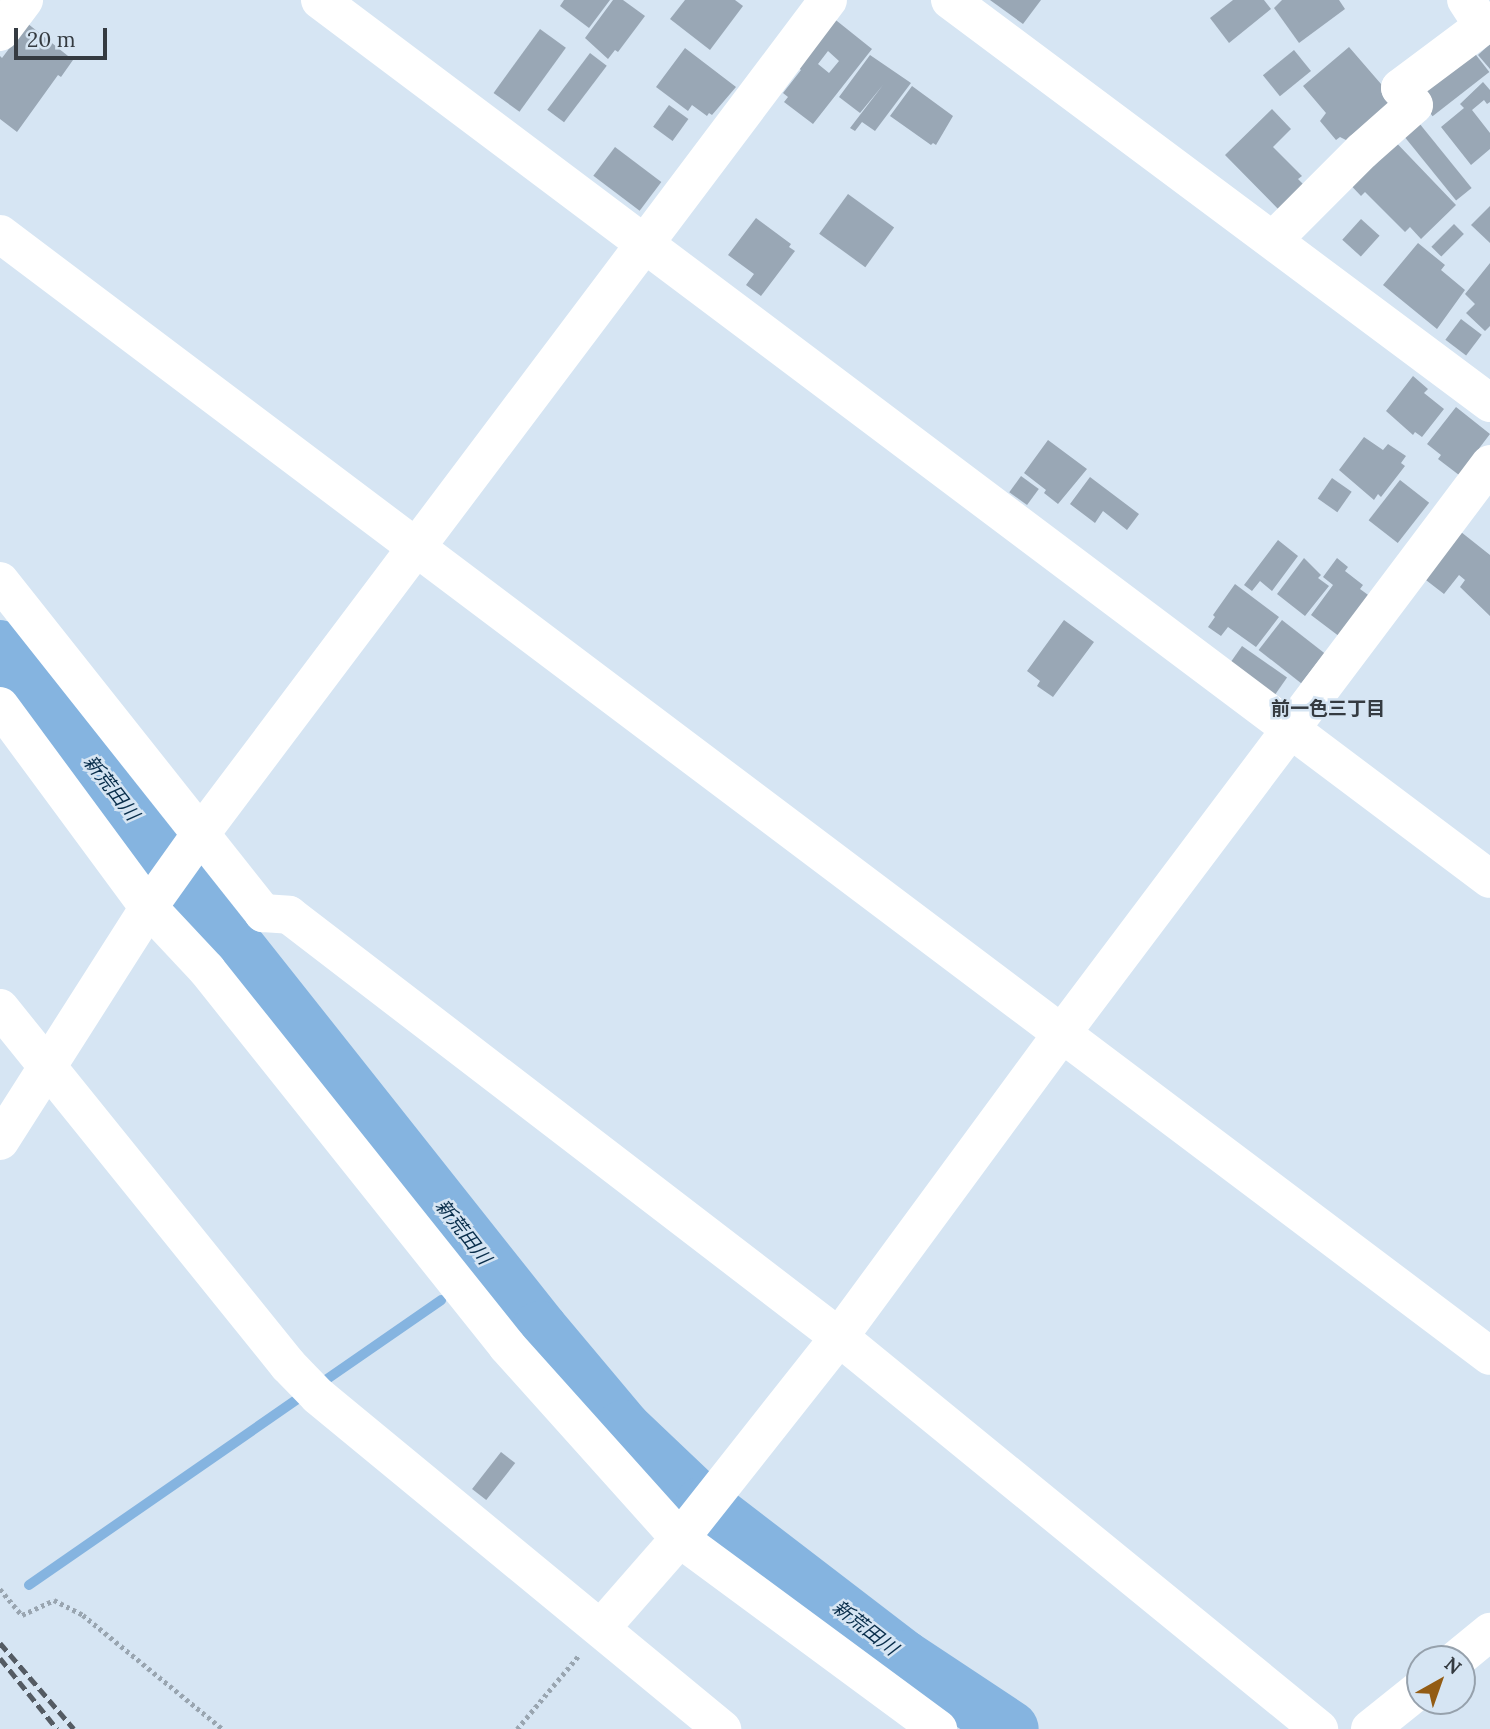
<!DOCTYPE html>
<html>
<head>
<meta charset="utf-8">
<style>
	body { margin:0 }
	#map { position:relative; width:1490px; height:1729px; overflow:hidden; background:#d6e5f3; font-family:Lora,"Noto Sans JP",serif }
	div>[style] { position:absolute }
	.stream>* { height:10px; margin:-5px; padding:0 5px; transform-origin:5px; border-radius:5px; background:#85b4e0 }
	.river>* { height:56px; margin:-28px; padding:0 28px; transform-origin:28px; border-radius:28px; background:#85b4e0 }
	.building>* { inset:0; background:#99a7b5; transform-origin:0 0 }
	.path>* { height:4.5px; margin-top:-2.25px; transform-origin:0; background:repeating-linear-gradient(90deg,#99a5b0 0 3.5px,transparent 0 7px) }
	.minor>* { height:38px; margin:-19px; padding:0 19px; transform-origin:19px; border-radius:19px; background:#fff }
	.rail>* { height:5px; margin-top:-2.5px; transform-origin:0; background:repeating-linear-gradient(90deg,#545b63 0 10px,transparent 0 15px) }
	span { translate:-50% -50%; white-space:nowrap; text-align:center; line-height:1.15; -webkit-text-stroke:5px #d6e5f3; paint-order:stroke }
	.neighbourhood-label { font-size:19px; color:#353b41; font-weight:700 }
	.water-label { font-size:19px; color:#082d4a; font-style:italic }
	.north { position:absolute; left:1406px; top:1645px; width:70px; height:70px; box-sizing:border-box; background:#d6e5f3; border:2px solid #96a1ac; border-radius:50%; rotate:40deg; font-size:19px; font-weight:700; line-height:28px; text-align:center; color:#353b41 }
	.north::after { content:''; display:block; margin:auto; width:24px; height:32px; background:#935c14; clip-path:polygon(50% 0,100% 100%,50% 72%,0 100%) }
	.scale { position:absolute; left:14px; top:28px; width:93px; height:32px; box-sizing:border-box; border:4px solid #353b41; border-top:0; padding-left:9px; font-size:21px; line-height:24px; white-space:nowrap; color:#353b41; -webkit-text-stroke:5px #d6e5f3; paint-order:stroke }
</style>
</head>
<body>
<div id="map">
	<div class="stream">
		<i style="left:317px;top:1386px;width:151px;rotate:-34.7deg"></i>
		<i style="left:29px;top:1585px;width:336px;rotate:-34.7deg"></i>
	</div>
	<div class="river">
		<i style="left:0;top:648px;width:869px;rotate:51.59deg"></i>
		<i style="left:540px;top:1329px;width:129px;rotate:50deg"></i>
		<i style="left:623px;top:1428px;width:110px;rotate:43.5deg"></i>
		<i style="left:703px;top:1504px;width:253px;rotate:37.5deg"></i>
		<i style="left:904px;top:1658px;width:128px;rotate:33.6deg"></i>
	</div>
	<div class="building">
		<i style="clip-path:polygon(564px 0,610px 0,589px 28px,560px 6px)"></i>
		<i style="clip-path:polygon(613px 0,623px 0,645px 16px,618px 52px,615px 50px,608px 59px,585px 38px)"></i>
		<i style="clip-path:polygon(685px 0,735px 0,743px 6px,710px 50px,670px 19px)"></i>
		<i style="clip-path:polygon(990px 0,1041px 0,1023px 24px)"></i>
		<i style="clip-path:polygon(1233px 0,1264px 0,1271px 9px,1229px 43px,1210px 18px)"></i>
		<i style="clip-path:polygon(1282px 0,1339px 0,1345px 9px,1299px 43px,1274px 8px)"></i>
		<i style="clip-path:polygon(evenodd,832px 17px,872px 49px,813px 124px,784px 102px,788px 97px,783px 93px,801px 70px,798px 68px,832px 17px,828px 51px,839px 61px,829px 73px,818px 64px,828px 51px)"></i>
		<i style="clip-path:polygon(22px 19px,73px 60px,61px 77px,58px 75px,17px 132px,0 119px,0 56px,2px 58px,11px 46px)"></i>
		<i style="left:540px;top:29px;width:32px;height:79px;rotate:36deg"></i>
		<i style="clip-path:polygon(1490px 44px,1490px 69px,1478px 55px)"></i>
		<i style="left:1469px;top:46px;width:33px;height:72px;rotate:52deg"></i>
		<i style="clip-path:polygon(1349px 47px,1394px 99px,1346px 140px,1340px 137px,1336px 140px,1320px 121px,1326px 113px,1303px 86px)"></i>
		<i style="clip-path:polygon(685px 48px,736px 87px,712px 115px,709px 113px,707px 116px,692px 105px,688px 111px,656px 87px)"></i>
		<i style="left:1294px;top:50px;width:27px;height:40px;rotate:51deg"></i>
		<i style="left:590px;top:53px;width:21px;height:71px;rotate:37deg"></i>
		<i style="clip-path:polygon(870px 55px,911px 83px,875px 131px,862px 122px,855px 131px,850px 128px,883px 85px,860px 113px,839px 97px)"></i>
		<i style="clip-path:polygon(1483px 82px,1490px 90px,1490px 102px,1487px 104px,1484px 100px,1472px 110px,1490px 133px,1490px 149px,1471px 165px,1441px 127px,1464px 108px,1460px 104px)"></i>
		<i style="clip-path:polygon(912px 86px,953px 116px,936px 145px,933px 143px,931px 145px,890px 116px)"></i>
		<i style="left:669px;top:105px;width:24px;height:27px;rotate:36deg"></i>
		<i style="clip-path:polygon(1272px 109px,1291px 129px,1273px 147px,1302px 176px,1298px 179px,1307px 188px,1282px 213px,1225px 155px)"></i>
		<i style="left:1415px;top:118px;width:90px;height:20px;rotate:51deg"></i>
		<i style="clip-path:polygon(1387px 133px,1456px 205px,1421px 239px,1410px 227px,1405px 232px,1365px 192px,1361px 196px,1342px 176px)"></i>
		<i style="left:615px;top:147px;width:58px;height:36px;rotate:37deg"></i>
		<i style="left:848px;top:194px;width:57px;height:49px;rotate:36deg"></i>
		<i style="clip-path:polygon(1490px 206px,1490px 243px,1471px 225px)"></i>
		<i style="clip-path:polygon(756px 218px,791px 244px,789px 247px,795px 251px,761px 296px,746px 285px,754px 274px,728px 255px)"></i>
		<i style="left:1361px;top:219px;width:25px;height:28px;rotate:42deg"></i>
		<i style="left:1454px;top:224px;width:14px;height:32px;rotate:45deg"></i>
		<i style="clip-path:polygon(1418px 243px,1445px 265px,1441px 270px,1465px 290px,1437px 329px,1383px 285px)"></i>
		<i style="clip-path:polygon(1490px 263px,1490px 326px,1485px 331px,1466px 313px,1475px 304px,1465px 294px)"></i>
		<i style="left:1461px;top:319px;width:26px;height:26px;rotate:37deg"></i>
		<i style="clip-path:polygon(1413px 376px,1428px 389px,1424px 393px,1444px 409px,1422px 437px,1415px 432px,1413px 435px,1386px 411px)"></i>
		<i style="clip-path:polygon(1456px 407px,1490px 434px,1459px 475px,1438px 459px,1441px 455px,1427px 444px)"></i>
		<i style="clip-path:polygon(1364px 437px,1383px 450px,1388px 444px,1406px 456px,1401px 463px,1405px 466px,1381px 497px,1378px 494px,1374px 500px,1339px 470px)"></i>
		<i style="clip-path:polygon(1048px 440px,1087px 469px,1058px 504px,1044px 493px,1046px 490px,1024px 473px)"></i>
		<i style="left:1021px;top:476px;width:22px;height:20px;rotate:36deg"></i>
		<i style="clip-path:polygon(1090px 477px,1139px 514px,1127px 530px,1103px 511px,1095px 523px,1070px 504px)"></i>
		<i style="left:1332px;top:478px;width:24px;height:25px;rotate:35deg"></i>
		<i style="left:1400px;top:480px;width:37px;height:51px;rotate:38deg"></i>
		<i style="clip-path:polygon(1461px 532px,1490px 555px,1490px 616px,1460px 587px,1465px 580px,1459px 575px,1444px 594px,1422px 577px)"></i>
		<i style="clip-path:polygon(1278px 540px,1298px 556px,1272px 591px,1260px 581px,1252px 591px,1244px 585px)"></i>
		<i style="clip-path:polygon(1304px 558px,1321px 575px,1318px 578px,1329px 586px,1305px 616px,1277px 594px)"></i>
		<i style="clip-path:polygon(1337px 558px,1348px 567px,1345px 571px,1363px 585px,1360px 589px,1375px 600px,1344px 640px,1311px 615px,1333px 585px,1323px 577px)"></i>
		<i style="clip-path:polygon(1235px 584px,1279px 617px,1256px 647px,1228px 627px,1221px 636px,1208px 627px,1215px 617px,1213px 615px)"></i>
		<i style="clip-path:polygon(1064px 620px,1094px 642px,1053px 697px,1037px 686px,1040px 681px,1027px 671px)"></i>
		<i style="left:1282px;top:620px;width:54px;height:38px;rotate:38deg"></i>
		<i style="left:1242px;top:646px;width:55px;height:21px;rotate:35deg"></i>
		<i style="left:501px;top:1452px;width:18px;height:47px;rotate:38deg"></i>
	</div>
	<div class="path">
		<i style="left:0;top:1589px;width:34px;rotate:50deg"></i>
		<i style="left:22px;top:1615px;width:35px;rotate:-25deg"></i>
		<i style="left:54px;top:1600px;width:33px;rotate:27deg"></i>
		<i style="left:83px;top:1615px;width:181px;rotate:39.2deg"></i>
		<i style="left:517px;top:1729px;width:97px;rotate:-50deg"></i>
	</div>
	<div class="minor">
		<i style="left:320px;top:0;width:1463px;rotate:36.92deg"></i>
		<i style="left:950px;top:0;width:674px;rotate:36.73deg"></i>
		<i style="left:0;top:32px;width:40px;rotate:-53deg"></i>
		<i style="left:0;top:234px;width:1865px;rotate:36.98deg"></i>
		<i style="left:1273px;top:240px;width:126px;rotate:-45deg"></i>
		<i style="left:1362px;top:151px;width:69px;rotate:-41.5deg"></i>
		<i style="left:1414px;top:105px;width:22px;rotate:-129deg"></i>
		<i style="left:1400px;top:88px;width:104px;rotate:-36.8deg"></i>
		<i style="left:1483px;top:26px;width:31px;rotate:-123deg"></i>
		<i style="left:0;top:581px;width:424px;rotate:51.6deg"></i>
		<i style="left:263px;top:913px;width:26px;rotate:4deg"></i>
		<i style="left:289px;top:915px;width:693px;rotate:37.5deg"></i>
		<i style="left:839px;top:1337px;width:620px;rotate:39.24deg"></i>
		<i style="left:0;top:706px;width:251px;rotate:53.6deg"></i>
		<i style="left:149px;top:908px;width:85px;rotate:46.9deg"></i>
		<i style="left:207px;top:970px;width:481px;rotate:51.4deg"></i>
		<i style="left:507px;top:1346px;width:258px;rotate:48.1deg"></i>
		<i style="left:679px;top:1538px;width:322px;rotate:36.4deg"></i>
		<i style="left:0;top:1008px;width:459px;rotate:51.1deg"></i>
		<i style="left:288px;top:1365px;width:43px;rotate:45.9deg"></i>
		<i style="left:318px;top:1396px;width:524px;rotate:39.5deg"></i>
		<i style="left:0;top:1141px;width:288px;rotate:-57.5deg"></i>
		<i style="left:155px;top:898px;width:81px;rotate:-54.5deg"></i>
		<i style="left:202px;top:832px;width:1041px;rotate:-53.04deg"></i>
		<i style="left:602px;top:1627px;width:128px;rotate:-48.8deg"></i>
		<i style="left:686px;top:1531px;width:247px;rotate:-51.7deg"></i>
		<i style="left:839px;top:1337px;width:377px;rotate:-53.7deg"></i>
		<i style="left:1062px;top:1033px;width:712px;rotate:-53.05deg"></i>
		<i style="left:1457px;top:1659px;width:43px;rotate:-39.3deg"></i>
		<i style="left:1370px;top:1729px;width:64px;rotate:-38.7deg"></i>
	</div>
	<div class="rail">
		<i style="left:0;top:1643px;width:113px;rotate:49.3deg"></i>
		<i style="left:0;top:1658px;width:91px;rotate:51.2deg"></i>
	</div>
	<div class="neighbourhood-label">
		<span style="left:1328px;top:709px">前一色三丁目</span>
	</div>
	<div class="water-label">
		<span style="left:111px;top:788px;rotate:52deg">新荒田川</span>
		<span style="left:463px;top:1232px;rotate:52deg">新荒田川</span>
		<span style="left:865px;top:1628px;rotate:38deg">新荒田川</span>
	</div>
	<div class="north">N</div>
	<div class="scale">20 m</div>
</div>
</body>
</html>
